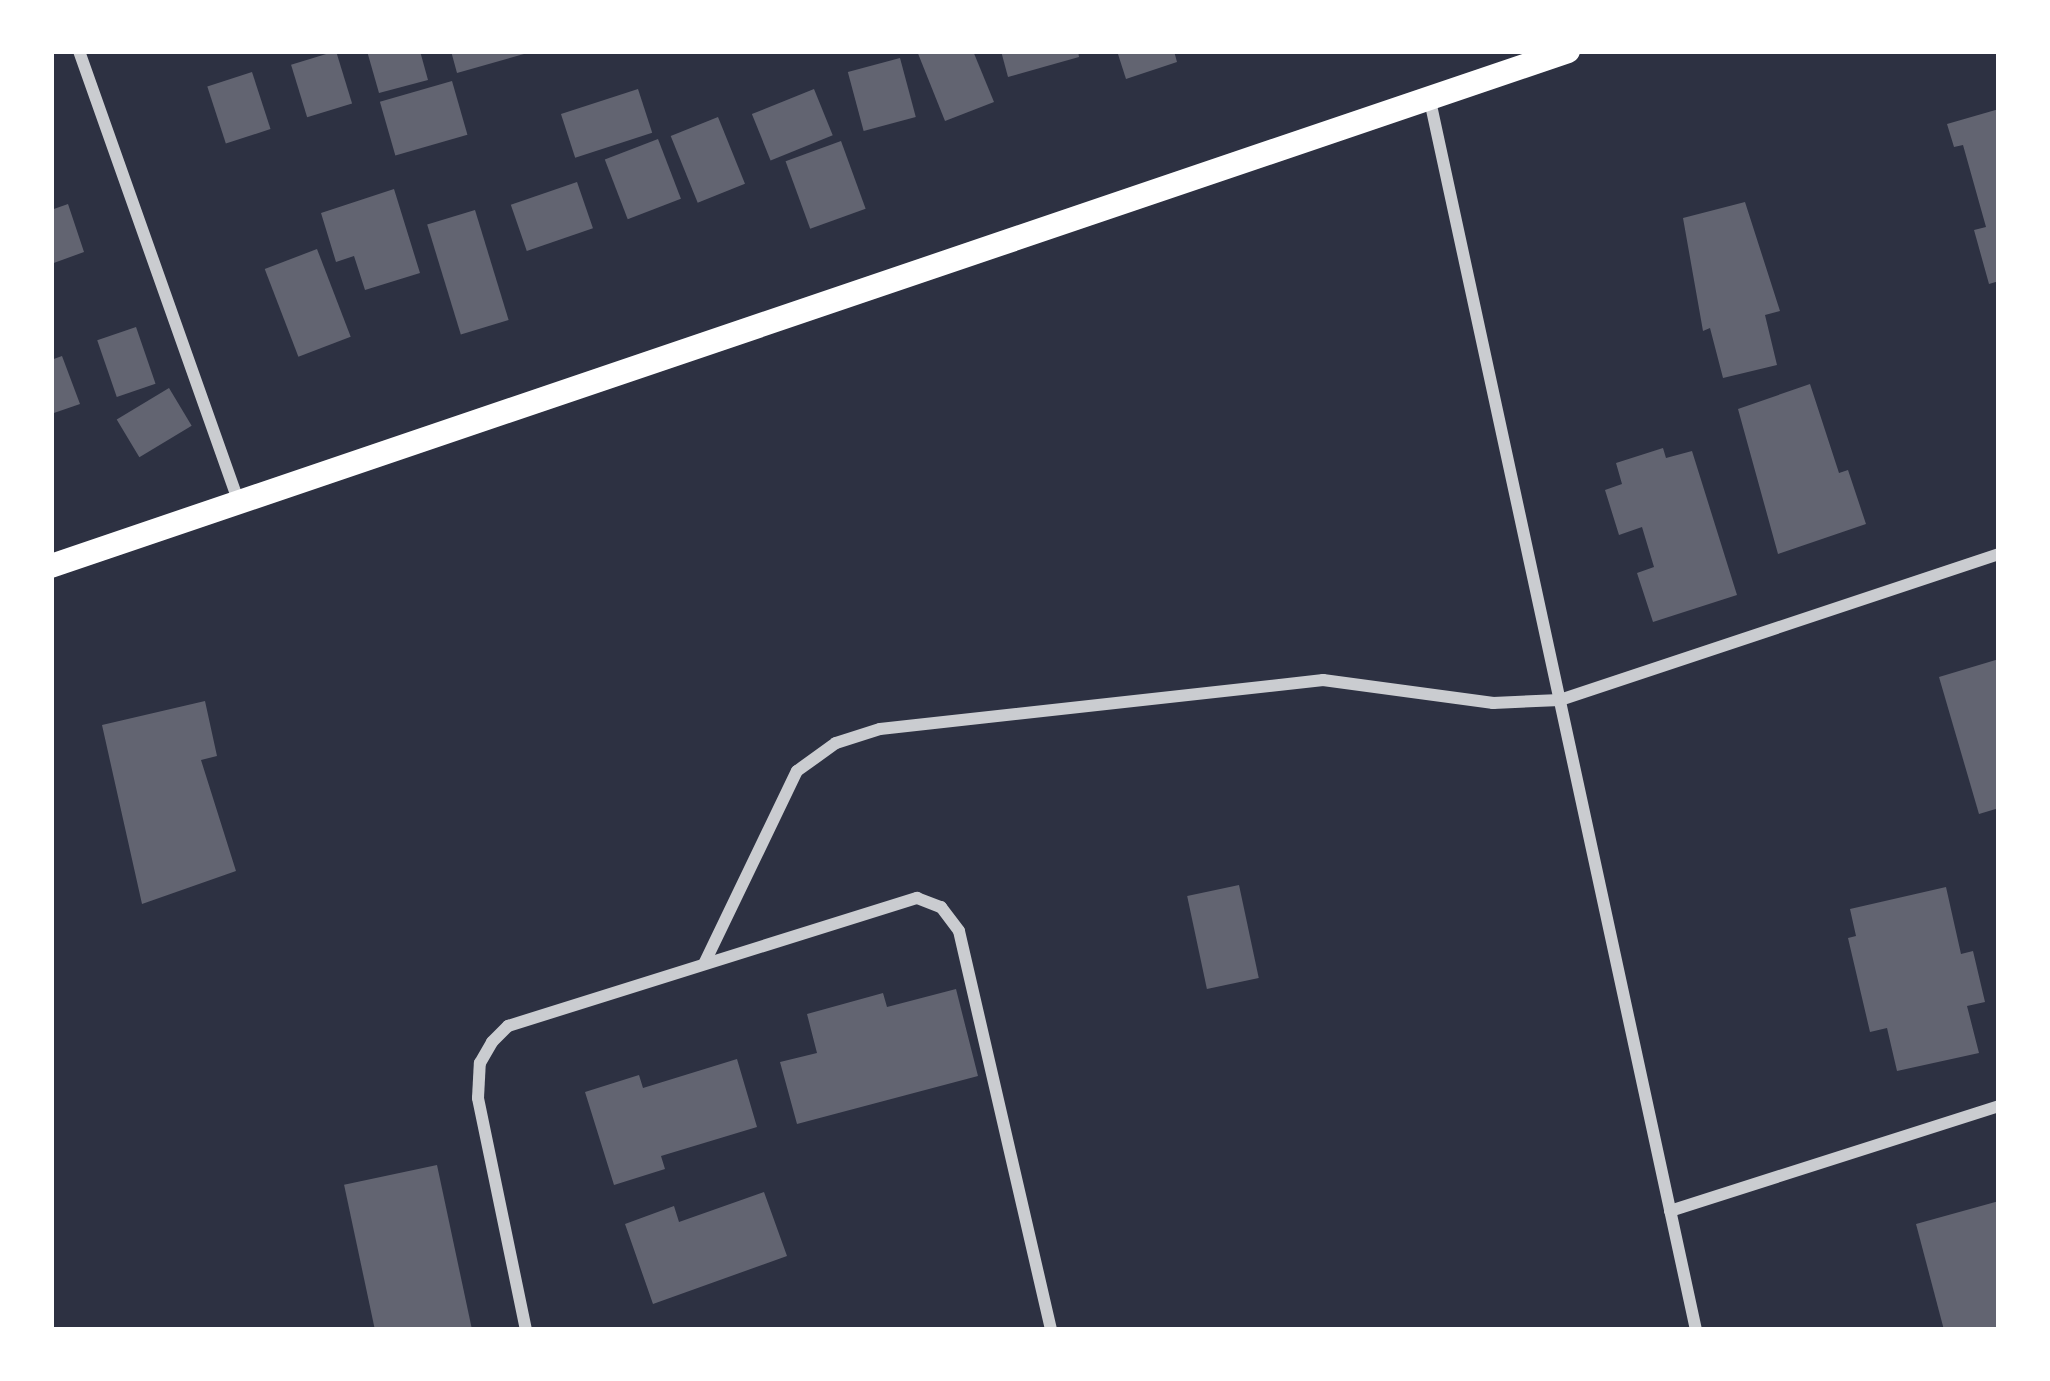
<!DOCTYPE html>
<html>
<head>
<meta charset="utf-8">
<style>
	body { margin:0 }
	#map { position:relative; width:2050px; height:1381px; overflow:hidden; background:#2d3142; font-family:"Noto Sans",sans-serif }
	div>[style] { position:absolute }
	.building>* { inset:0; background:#626471; transform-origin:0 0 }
	.minor>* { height:12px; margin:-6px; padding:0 6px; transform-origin:6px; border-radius:6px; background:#caccd0 }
	.secondary>* { height:24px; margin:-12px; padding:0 12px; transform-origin:12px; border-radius:12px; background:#fff }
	span { translate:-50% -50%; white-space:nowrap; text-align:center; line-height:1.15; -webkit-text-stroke:9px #fff; paint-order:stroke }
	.frame { position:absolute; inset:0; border:54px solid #fff; pointer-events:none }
</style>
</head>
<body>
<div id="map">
	<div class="building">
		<i style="left:336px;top:51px;width:55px;height:47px;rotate:73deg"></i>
		<i style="clip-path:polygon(367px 51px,420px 51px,428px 80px,379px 93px)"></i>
		<i style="clip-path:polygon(451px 51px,531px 51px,531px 52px,457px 73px)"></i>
		<i style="clip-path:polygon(917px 51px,973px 51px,994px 102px,945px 121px)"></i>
		<i style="clip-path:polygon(1001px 51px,1078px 51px,1079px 57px,1008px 77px)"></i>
		<i style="clip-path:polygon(1117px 51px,1174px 51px,1177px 62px,1126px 79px)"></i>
		<i style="left:900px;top:58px;width:61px;height:54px;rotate:75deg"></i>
		<i style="left:252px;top:72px;width:60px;height:47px;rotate:72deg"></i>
		<i style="left:452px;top:81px;width:56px;height:75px;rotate:74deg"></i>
		<i style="left:638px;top:89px;width:46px;height:81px;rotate:72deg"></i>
		<i style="left:814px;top:89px;width:50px;height:67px;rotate:68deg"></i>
		<i style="clip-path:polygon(1999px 109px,1999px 281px,1989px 284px,1974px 230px,1986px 227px,1963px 145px,1954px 147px,1947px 124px)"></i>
		<i style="left:718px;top:117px;width:72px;height:51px;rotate:68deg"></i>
		<i style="left:658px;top:139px;width:64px;height:57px;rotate:69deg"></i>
		<i style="left:841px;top:141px;width:72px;height:59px;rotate:70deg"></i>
		<i style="left:577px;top:182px;width:49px;height:70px;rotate:71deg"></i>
		<i style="clip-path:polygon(394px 189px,420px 273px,365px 290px,354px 256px,336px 262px,321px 213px)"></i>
		<i style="clip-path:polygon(1745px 202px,1780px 311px,1765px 315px,1777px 365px,1723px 378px,1710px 328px,1703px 331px,1683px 218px)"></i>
		<i style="clip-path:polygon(68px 204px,84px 252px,51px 264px,51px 210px)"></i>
		<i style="left:475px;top:210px;width:115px;height:50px;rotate:73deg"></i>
		<i style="left:317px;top:249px;width:94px;height:56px;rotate:69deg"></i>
		<i style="left:136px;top:327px;width:60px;height:41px;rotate:71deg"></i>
		<i style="clip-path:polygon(62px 356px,80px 404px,51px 414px,51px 360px)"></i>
		<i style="clip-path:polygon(1810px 384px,1839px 473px,1848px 470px,1866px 524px,1778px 554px,1738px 409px)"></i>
		<i style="left:169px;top:388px;width:44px;height:61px;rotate:59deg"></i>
		<i style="clip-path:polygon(1663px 448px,1666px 458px,1692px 451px,1737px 595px,1653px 622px,1637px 573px,1654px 567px,1642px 527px,1619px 535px,1605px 490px,1622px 484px,1616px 463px)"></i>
		<i style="clip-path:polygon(1999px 659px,1999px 808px,1979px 814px,1939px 677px)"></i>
		<i style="clip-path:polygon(205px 701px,217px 756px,201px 760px,236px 871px,142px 904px,102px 725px)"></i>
		<i style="left:1239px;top:885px;width:95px;height:53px;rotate:78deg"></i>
		<i style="clip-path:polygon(1946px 887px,1961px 954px,1973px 951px,1985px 1002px,1967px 1006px,1979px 1053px,1897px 1071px,1887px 1028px,1870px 1032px,1848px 938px,1856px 936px,1850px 909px)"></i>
		<i style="clip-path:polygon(956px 989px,978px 1076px,797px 1124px,780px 1062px,817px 1053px,807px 1014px,883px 993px,887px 1007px)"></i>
		<i style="clip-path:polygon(737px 1059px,757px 1127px,661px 1156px,665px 1169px,614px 1185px,585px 1092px,639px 1075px,643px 1088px)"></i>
		<i style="left:437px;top:1165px;width:169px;height:95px;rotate:78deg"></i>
		<i style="clip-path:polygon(764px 1192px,787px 1256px,653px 1304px,625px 1224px,674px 1206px,679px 1222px)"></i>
		<i style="clip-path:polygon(1999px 1201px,1999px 1330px,1944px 1330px,1916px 1224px)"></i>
	</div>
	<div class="minor">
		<i style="left:79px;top:51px;width:479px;rotate:70.5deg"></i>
		<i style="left:1429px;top:96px;width:1263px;rotate:77.79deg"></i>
		<i style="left:705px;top:962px;width:212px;rotate:-64.3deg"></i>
		<i style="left:797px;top:771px;width:48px;rotate:-35.7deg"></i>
		<i style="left:836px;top:743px;width:46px;rotate:-17.7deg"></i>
		<i style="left:880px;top:729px;width:446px;rotate:-6.3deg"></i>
		<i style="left:1323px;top:680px;width:172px;rotate:7.7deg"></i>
		<i style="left:1493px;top:703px;width:67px;rotate:-2.6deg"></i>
		<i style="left:1560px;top:700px;width:463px;rotate:-18.4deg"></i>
		<i style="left:1670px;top:1211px;width:345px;rotate:-17.7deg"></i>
		<i style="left:526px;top:1330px;width:237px;rotate:-101.7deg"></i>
		<i style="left:478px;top:1098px;width:35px;rotate:-87deg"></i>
		<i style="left:480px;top:1063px;width:24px;rotate:-60deg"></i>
		<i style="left:492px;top:1042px;width:23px;rotate:-45deg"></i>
		<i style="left:508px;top:1026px;width:429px;rotate:-17.4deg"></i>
		<i style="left:917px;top:898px;width:26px;rotate:21deg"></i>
		<i style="left:941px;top:907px;width:30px;rotate:53deg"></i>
		<i style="left:959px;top:931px;width:409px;rotate:77deg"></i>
	</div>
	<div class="secondary">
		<i style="left:51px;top:566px;width:1602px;rotate:-18.75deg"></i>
	</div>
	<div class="frame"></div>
</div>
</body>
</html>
